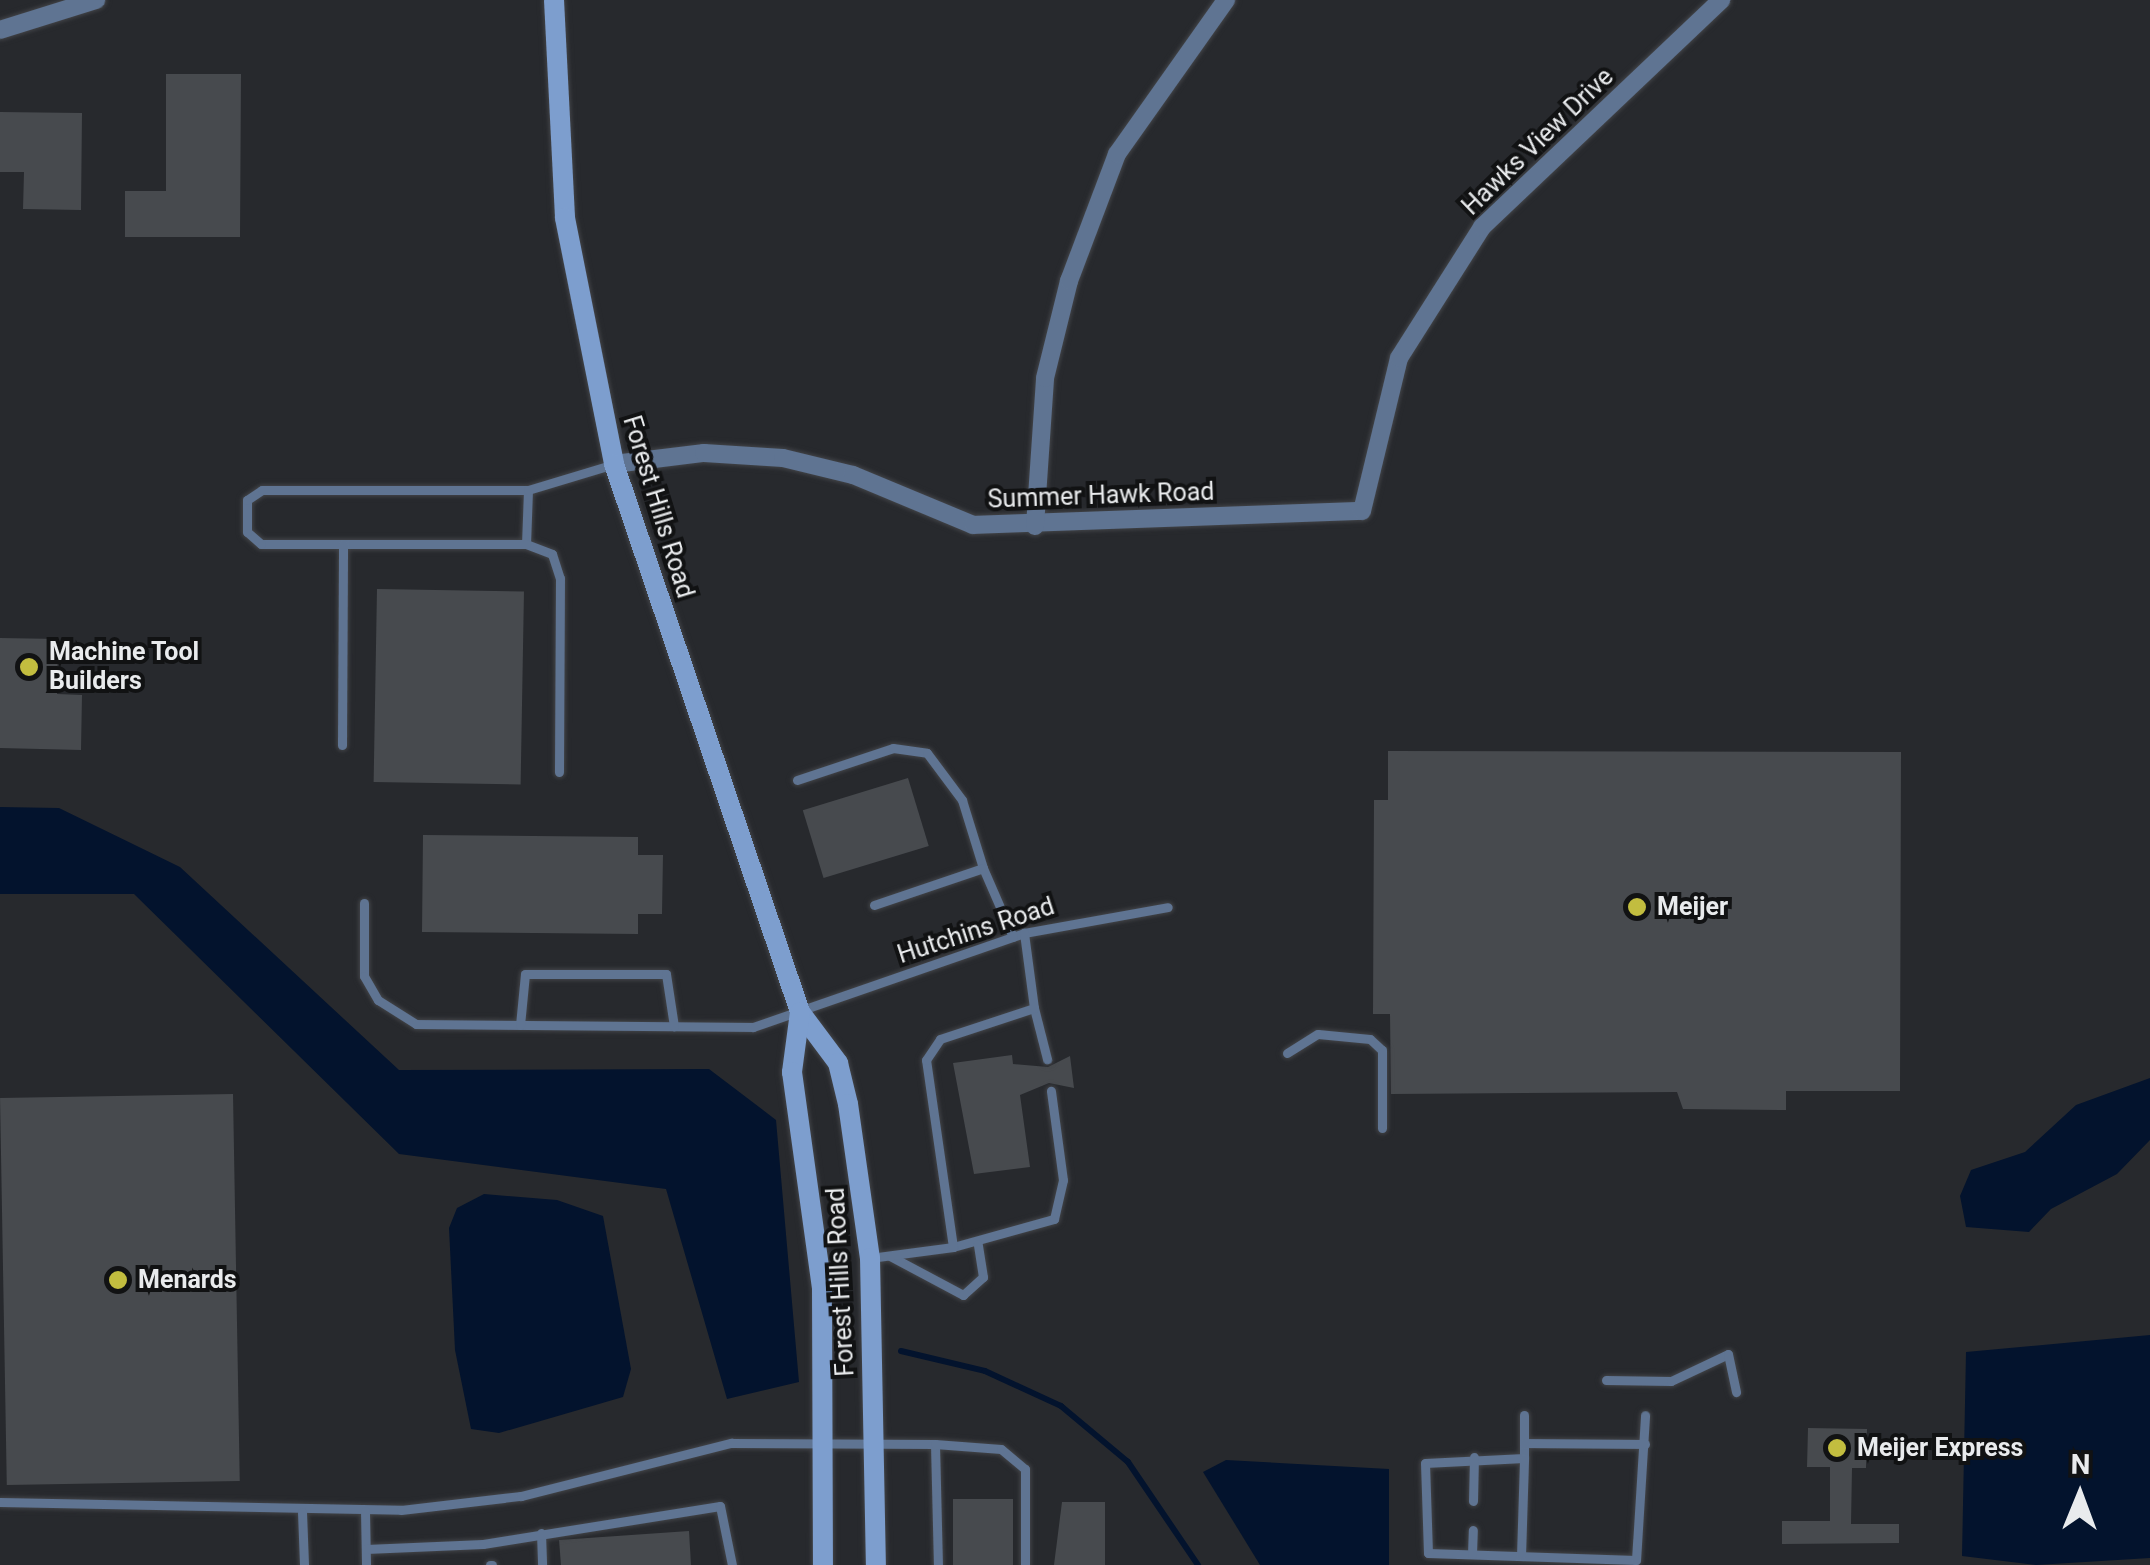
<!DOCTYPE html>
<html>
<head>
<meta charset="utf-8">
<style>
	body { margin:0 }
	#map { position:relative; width:2150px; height:1565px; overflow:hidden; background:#27292d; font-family:Roboto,sans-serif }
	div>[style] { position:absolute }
	.water>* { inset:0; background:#03132d }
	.stream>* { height:6px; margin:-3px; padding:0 3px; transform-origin:3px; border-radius:3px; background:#03132d }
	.building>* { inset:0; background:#474a4e; transform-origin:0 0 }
	.roads { filter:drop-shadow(0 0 2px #424448) drop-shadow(0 0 2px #424448) }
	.lane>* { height:9px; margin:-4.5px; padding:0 4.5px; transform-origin:4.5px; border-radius:4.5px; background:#5f7492 }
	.street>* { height:18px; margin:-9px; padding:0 9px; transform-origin:9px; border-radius:9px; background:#5f7492 }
	.secondary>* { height:20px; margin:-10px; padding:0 10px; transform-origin:10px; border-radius:10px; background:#7d9ece }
	.dots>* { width:28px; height:28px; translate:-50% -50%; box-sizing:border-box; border:5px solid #111213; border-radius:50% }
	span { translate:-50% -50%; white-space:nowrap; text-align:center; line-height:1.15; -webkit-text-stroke:8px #111213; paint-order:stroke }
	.street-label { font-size:25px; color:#e9ebed }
	.poi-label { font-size:25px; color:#e9ebed; font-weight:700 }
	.left { translate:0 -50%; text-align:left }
	.north { position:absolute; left:2030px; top:1445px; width:100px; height:100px; -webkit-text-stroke:8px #111213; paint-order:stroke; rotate:1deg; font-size:28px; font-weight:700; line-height:40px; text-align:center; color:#e9ebed }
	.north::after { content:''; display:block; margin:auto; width:35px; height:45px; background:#e9ebed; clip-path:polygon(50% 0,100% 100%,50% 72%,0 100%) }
</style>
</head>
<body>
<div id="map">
	<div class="water">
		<i style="clip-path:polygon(0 807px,59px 808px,180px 867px,399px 1070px,709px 1069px,776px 1120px,799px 1382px,727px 1399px,666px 1189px,399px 1154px,134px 894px,0 894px)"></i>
		<i style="clip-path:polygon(2150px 1078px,2150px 1140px,2117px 1174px,2051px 1209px,2029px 1232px,1966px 1227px,1960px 1196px,1971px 1170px,2025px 1152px,2076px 1105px)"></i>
		<i style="clip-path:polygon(484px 1194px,557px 1200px,603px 1216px,631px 1369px,623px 1397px,499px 1433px,471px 1429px,455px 1350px,449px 1228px,457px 1208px)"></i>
		<i style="clip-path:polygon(2150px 1335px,2150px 1558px,2036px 1565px,1962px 1556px,1966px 1352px)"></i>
		<i style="clip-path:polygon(1226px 1460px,1389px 1469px,1389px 1565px,1260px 1565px,1203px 1472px)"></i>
	</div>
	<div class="stream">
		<i style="left:901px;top:1351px;width:86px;rotate:13.4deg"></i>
		<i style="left:985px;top:1371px;width:84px;rotate:24.7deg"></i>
		<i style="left:1061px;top:1406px;width:87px;rotate:39.9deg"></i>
		<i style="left:1128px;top:1462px;width:125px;rotate:55.8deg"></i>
	</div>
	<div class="building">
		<i style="clip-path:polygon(166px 74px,241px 74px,240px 237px,125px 237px,125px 191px,166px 191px)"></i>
		<i style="clip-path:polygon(0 112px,82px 113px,81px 210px,23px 209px,24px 172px,0 172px)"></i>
		<i style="left:377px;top:589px;width:147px;height:193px;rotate:1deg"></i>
		<i style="clip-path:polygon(0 638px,58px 639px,57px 694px,82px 695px,81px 750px,0 748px)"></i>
		<i style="clip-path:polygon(1388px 751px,1901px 752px,1900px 1091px,1786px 1091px,1786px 1110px,1683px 1109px,1677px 1092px,1391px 1094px,1390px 1014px,1373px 1014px,1374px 800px,1388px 800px)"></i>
		<i style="left:908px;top:778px;width:71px;height:110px;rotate:73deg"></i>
		<i style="clip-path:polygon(423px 835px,638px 837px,638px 855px,663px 855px,662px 914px,638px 914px,638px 934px,422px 932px)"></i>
		<i style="clip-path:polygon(1012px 1055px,1013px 1064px,1048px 1067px,1070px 1056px,1074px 1088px,1049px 1083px,1020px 1095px,1030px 1167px,974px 1174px,953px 1063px)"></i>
		<i style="left:233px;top:1094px;width:387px;height:233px;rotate:89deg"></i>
		<i style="clip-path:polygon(1808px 1428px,1867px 1429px,1866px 1468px,1852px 1468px,1851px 1524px,1899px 1524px,1899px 1543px,1782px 1544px,1782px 1521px,1830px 1521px,1830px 1467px,1807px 1467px)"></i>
		<i style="left:953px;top:1499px;width:60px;height:66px"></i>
		<i style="clip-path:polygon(1062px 1502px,1105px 1502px,1105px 1565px,1054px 1565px)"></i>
		<i style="clip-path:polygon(689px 1531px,691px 1565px,561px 1565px,559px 1540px)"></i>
	</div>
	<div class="roads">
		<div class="lane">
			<i style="left:528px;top:490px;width:54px;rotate:92.1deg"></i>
			<i style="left:526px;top:544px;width:28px;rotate:21deg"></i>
			<i style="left:552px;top:554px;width:25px;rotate:72deg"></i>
			<i style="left:560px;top:578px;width:194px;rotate:90.3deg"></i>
			<i style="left:526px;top:544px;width:265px;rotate:180deg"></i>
			<i style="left:261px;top:544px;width:18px;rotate:-139deg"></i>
			<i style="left:247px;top:532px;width:32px;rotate:-90deg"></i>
			<i style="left:247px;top:500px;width:18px;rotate:-34deg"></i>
			<i style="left:262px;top:490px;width:266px"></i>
			<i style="left:528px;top:490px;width:90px;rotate:-16.8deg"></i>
			<i style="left:342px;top:745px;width:201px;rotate:-89.7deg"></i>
			<i style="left:797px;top:780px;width:101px;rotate:-18.4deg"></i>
			<i style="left:893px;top:748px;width:34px;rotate:8deg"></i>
			<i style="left:927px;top:753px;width:59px;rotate:53.3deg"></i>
			<i style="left:962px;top:800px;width:71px;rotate:72.8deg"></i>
			<i style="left:364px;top:903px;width:73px;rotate:90deg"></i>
			<i style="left:364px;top:976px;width:28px;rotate:60deg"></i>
			<i style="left:378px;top:1000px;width:45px;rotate:32.3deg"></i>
			<i style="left:416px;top:1024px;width:337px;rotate:0.5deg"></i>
			<i style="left:753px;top:1027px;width:287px;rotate:-19.1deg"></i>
			<i style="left:1024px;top:933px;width:146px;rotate:-10.2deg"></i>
			<i style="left:874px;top:905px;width:115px;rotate:-18.7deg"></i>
			<i style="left:983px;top:868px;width:75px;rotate:66.5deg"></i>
			<i style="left:1034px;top:1008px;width:53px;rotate:75.7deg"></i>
			<i style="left:520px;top:1025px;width:51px;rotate:-84.4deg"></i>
			<i style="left:525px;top:974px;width:141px"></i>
			<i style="left:666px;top:974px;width:53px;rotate:81.3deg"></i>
			<i style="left:1287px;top:1053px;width:36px;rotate:-32deg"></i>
			<i style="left:1318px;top:1034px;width:52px;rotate:5.5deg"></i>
			<i style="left:1370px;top:1039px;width:16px;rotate:43deg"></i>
			<i style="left:1382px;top:1050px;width:78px;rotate:90deg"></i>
			<i style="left:953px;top:1247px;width:105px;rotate:-15.5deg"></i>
			<i style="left:1054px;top:1219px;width:40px;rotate:-77deg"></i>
			<i style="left:1063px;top:1180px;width:90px;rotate:-97.7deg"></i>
			<i style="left:890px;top:1256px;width:83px;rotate:28.1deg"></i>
			<i style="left:963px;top:1295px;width:27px;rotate:-42deg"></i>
			<i style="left:983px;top:1277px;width:33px;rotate:-99deg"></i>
			<i style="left:870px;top:1258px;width:84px;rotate:-7.5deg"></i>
			<i style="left:953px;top:1247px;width:189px;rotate:-98.2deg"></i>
			<i style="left:926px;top:1060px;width:25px;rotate:-56deg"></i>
			<i style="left:940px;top:1039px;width:99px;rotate:-18.3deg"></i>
			<i style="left:1034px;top:1008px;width:76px;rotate:-97.6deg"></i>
			<i style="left:1606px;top:1380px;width:65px;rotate:0.9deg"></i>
			<i style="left:1671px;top:1381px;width:63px;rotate:-25.3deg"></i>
			<i style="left:1728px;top:1354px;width:39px;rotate:78deg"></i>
			<i style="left:1524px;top:1415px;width:43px;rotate:90deg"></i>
			<i style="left:1524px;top:1458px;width:99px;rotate:177.1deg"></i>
			<i style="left:1425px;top:1463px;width:90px;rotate:88.1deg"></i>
			<i style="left:1428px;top:1553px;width:208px;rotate:1.9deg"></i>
			<i style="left:1636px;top:1560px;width:145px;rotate:-86.4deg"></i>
			<i style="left:1524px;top:1443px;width:121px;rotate:0.5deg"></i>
			<i style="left:935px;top:1444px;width:121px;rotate:88.6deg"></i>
			<i style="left:1473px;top:1501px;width:44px;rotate:-88.7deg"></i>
			<i style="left:0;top:1502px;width:401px;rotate:1.1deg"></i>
			<i style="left:401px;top:1510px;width:121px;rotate:-6.7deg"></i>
			<i style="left:521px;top:1496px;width:217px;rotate:-14.2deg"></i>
			<i style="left:731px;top:1443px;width:204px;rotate:0.3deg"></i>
			<i style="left:935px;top:1444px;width:66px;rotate:4.3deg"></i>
			<i style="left:1001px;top:1449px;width:31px;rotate:40deg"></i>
			<i style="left:1025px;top:1469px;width:96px;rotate:90deg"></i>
			<i style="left:365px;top:1511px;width:54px;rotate:88.9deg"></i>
			<i style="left:302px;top:1512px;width:53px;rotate:87.8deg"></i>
			<i style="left:541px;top:1533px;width:32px;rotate:88deg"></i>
			<i style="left:366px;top:1549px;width:117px;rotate:-2.4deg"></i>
			<i style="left:483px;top:1544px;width:240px;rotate:-9.1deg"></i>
			<i style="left:720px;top:1506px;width:60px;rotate:78.5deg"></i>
			<i style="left:1472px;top:1554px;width:24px;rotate:-88deg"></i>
			<i style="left:1521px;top:1556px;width:98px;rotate:-88.2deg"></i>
			<i style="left:490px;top:1565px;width:2px"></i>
		</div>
		<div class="street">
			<i style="left:0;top:30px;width:101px;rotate:-17.4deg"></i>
			<i style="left:614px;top:464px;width:91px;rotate:-7deg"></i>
			<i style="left:704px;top:453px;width:79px;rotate:3.6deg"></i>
			<i style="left:783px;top:458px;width:72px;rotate:13.7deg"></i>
			<i style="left:853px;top:475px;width:130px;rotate:22.6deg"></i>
			<i style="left:973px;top:525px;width:389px;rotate:-2.1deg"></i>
			<i style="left:1362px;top:511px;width:157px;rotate:-76.4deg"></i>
			<i style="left:1399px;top:358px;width:155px;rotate:-57.6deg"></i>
			<i style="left:1482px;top:227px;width:330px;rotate:-43.5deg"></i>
			<i style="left:1035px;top:526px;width:148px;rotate:-86.1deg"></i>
			<i style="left:1045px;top:378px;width:100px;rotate:-76.1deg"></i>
			<i style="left:1069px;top:281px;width:136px;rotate:-69.3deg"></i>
			<i style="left:1117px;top:154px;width:189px;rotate:-54.7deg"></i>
		</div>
		<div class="secondary">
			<i style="left:554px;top:0;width:218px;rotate:87.1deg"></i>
			<i style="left:565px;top:218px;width:251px;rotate:78.7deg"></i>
			<i style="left:614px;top:464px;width:579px;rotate:71.25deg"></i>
			<i style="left:800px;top:1012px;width:64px;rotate:53.3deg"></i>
			<i style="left:838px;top:1063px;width:42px;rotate:76.3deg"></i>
			<i style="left:848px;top:1104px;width:156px;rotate:81.9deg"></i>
			<i style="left:870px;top:1258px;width:307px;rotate:88.9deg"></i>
			<i style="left:800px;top:1012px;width:61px;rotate:97.6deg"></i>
			<i style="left:792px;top:1072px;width:219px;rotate:82.1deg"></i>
			<i style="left:822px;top:1289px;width:276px;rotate:89.8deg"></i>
		</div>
	</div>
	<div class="dots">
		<i style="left:29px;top:667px;background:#c2bd3f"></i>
		<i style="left:1637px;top:907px;background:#c2bd3f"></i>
		<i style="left:118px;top:1280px;background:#c2bd3f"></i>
		<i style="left:1837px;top:1448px;background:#c2bd3f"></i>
	</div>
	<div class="street-label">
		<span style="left:1538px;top:142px;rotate:-44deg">Hawks View Drive</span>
		<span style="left:1101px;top:496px;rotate:-2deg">Summer Hawk Road</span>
		<span style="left:658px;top:507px;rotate:73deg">Forest Hills Road</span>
		<span style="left:976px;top:931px;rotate:-18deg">Hutchins Road</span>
		<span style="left:841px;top:1282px;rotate:-93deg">Forest Hills Road</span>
	</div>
	<div class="poi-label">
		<span class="left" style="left:49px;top:667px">Machine Tool<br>Builders</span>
		<span class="left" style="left:1657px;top:907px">Meijer</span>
		<span class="left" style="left:138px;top:1280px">Menards</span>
		<span class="left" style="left:1857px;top:1448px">Meijer Express</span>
	</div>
	<div class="north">N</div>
</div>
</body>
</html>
